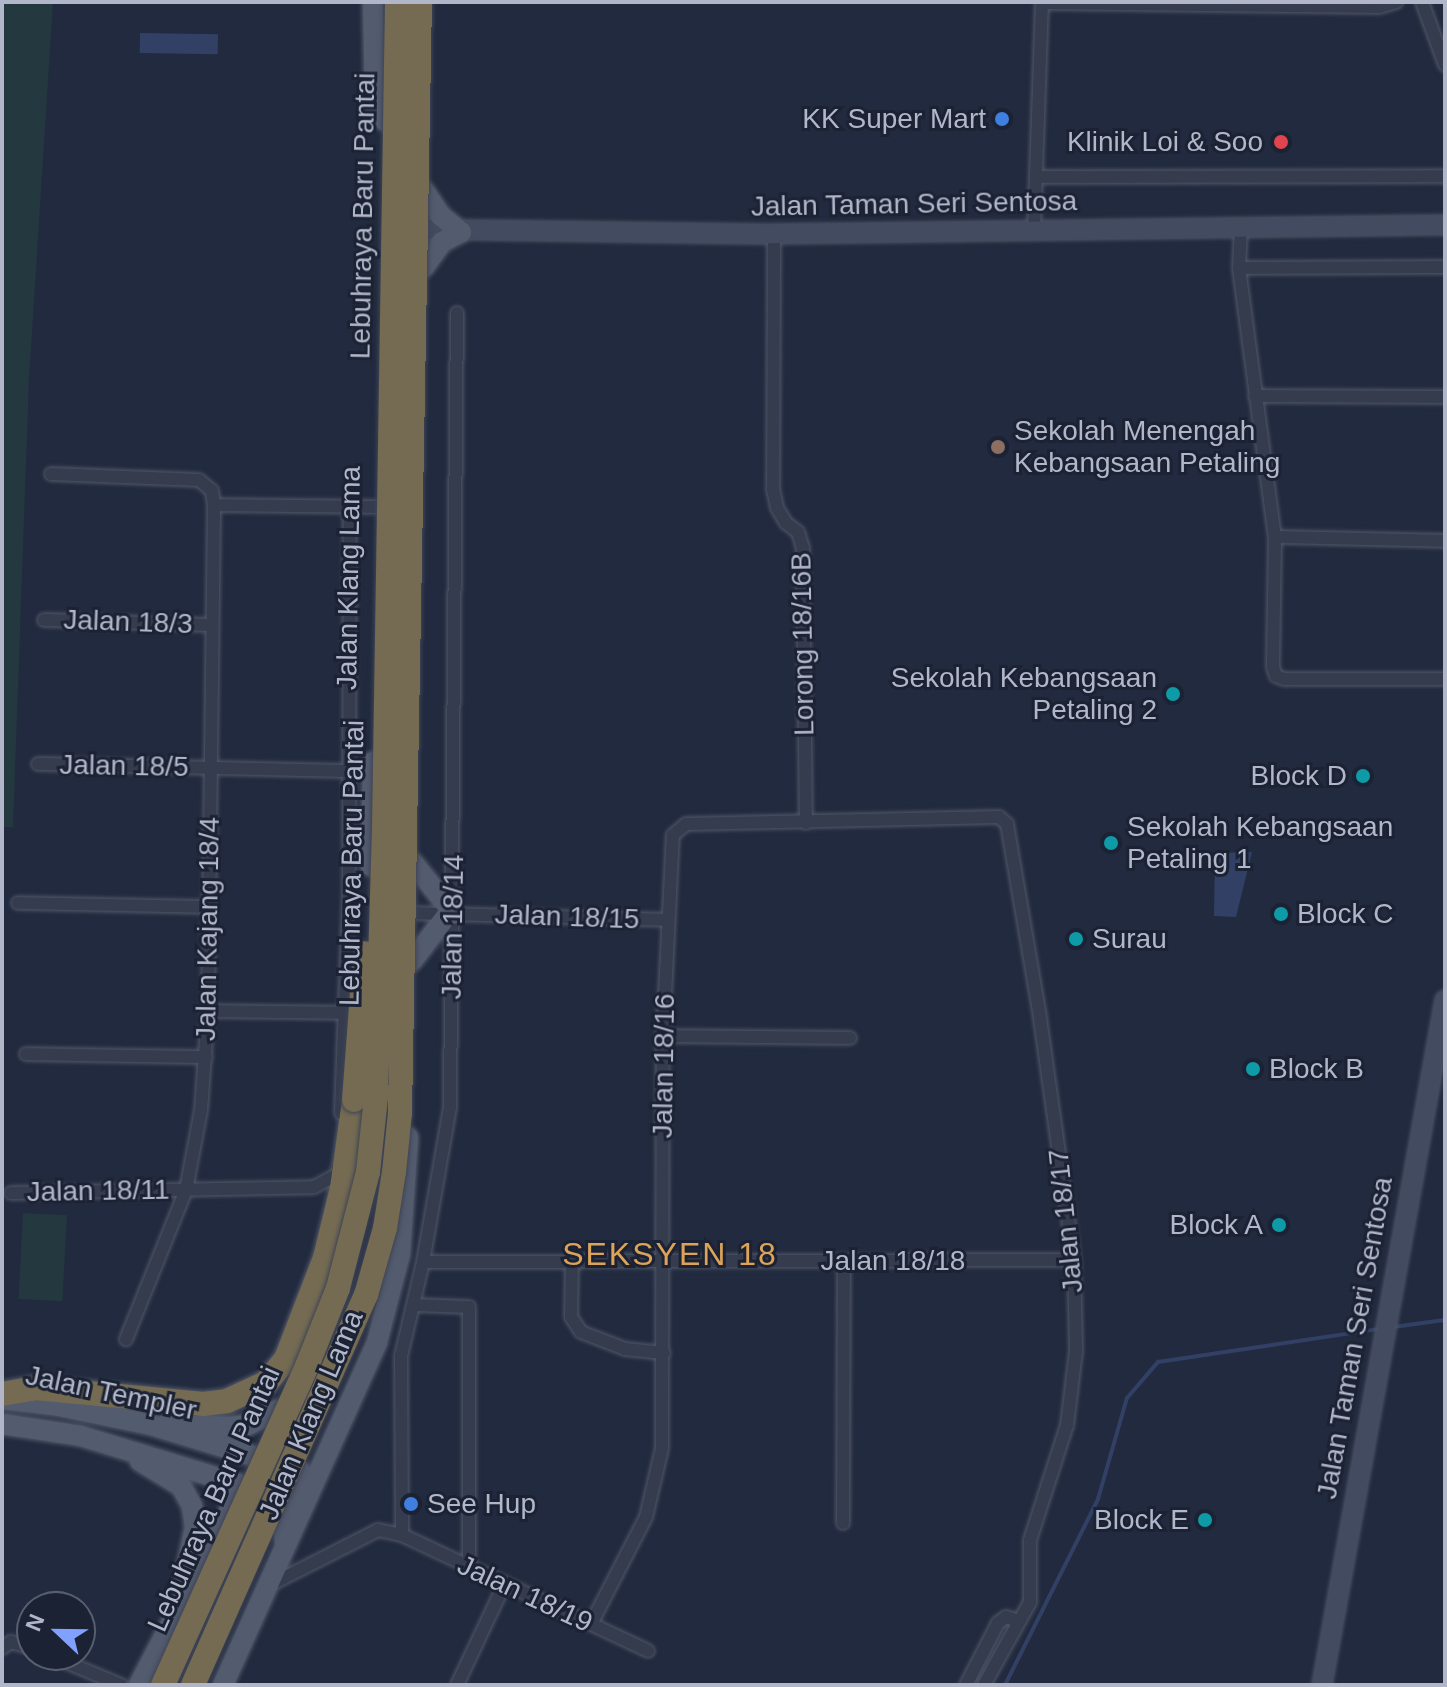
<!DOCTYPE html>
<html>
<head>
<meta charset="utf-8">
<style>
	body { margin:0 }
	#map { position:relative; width:1447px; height:1687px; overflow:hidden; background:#212a3e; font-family:Helvetica,sans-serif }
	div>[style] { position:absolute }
	.green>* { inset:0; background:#23383f; transform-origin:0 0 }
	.water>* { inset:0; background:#324065; transform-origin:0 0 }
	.stream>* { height:4px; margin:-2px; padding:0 2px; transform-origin:2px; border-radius:2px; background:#324065 }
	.roads { filter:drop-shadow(0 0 2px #515769) drop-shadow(0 0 2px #515769) }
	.street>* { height:12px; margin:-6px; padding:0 6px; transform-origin:6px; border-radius:6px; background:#353c4e }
	.secondary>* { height:18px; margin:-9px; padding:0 9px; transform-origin:9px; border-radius:9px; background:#434b61 }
	.primary>* { height:20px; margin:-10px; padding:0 10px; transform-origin:10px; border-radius:10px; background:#535b6e }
	.highway>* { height:24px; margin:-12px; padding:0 12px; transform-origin:12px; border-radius:12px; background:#756b52 }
	.bridges { filter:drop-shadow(0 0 2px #3e4456) drop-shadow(0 0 2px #3e4456) }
	.highway-bridge>* { height:24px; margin:-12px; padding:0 12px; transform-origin:12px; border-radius:12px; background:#756b52 }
	.dots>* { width:22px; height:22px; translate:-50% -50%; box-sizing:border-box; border:4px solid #1b2233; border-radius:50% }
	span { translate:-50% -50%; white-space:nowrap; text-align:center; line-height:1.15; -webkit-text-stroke:6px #1b2233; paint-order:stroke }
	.poi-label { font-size:28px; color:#b1b7c9 }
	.right { translate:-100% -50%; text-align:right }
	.left { translate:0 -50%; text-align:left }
	.street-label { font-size:28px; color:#b1b7c9 }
	.quarter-label { font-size:32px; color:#dca359; letter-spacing:2px }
	.frame { position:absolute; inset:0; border:4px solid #b1b7c9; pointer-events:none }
	.north { position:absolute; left:16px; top:1591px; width:80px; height:80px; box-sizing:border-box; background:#1b2233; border:2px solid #575e6f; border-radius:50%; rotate:292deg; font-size:22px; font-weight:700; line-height:32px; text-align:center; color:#b1b7c9 }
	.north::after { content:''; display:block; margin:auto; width:28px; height:36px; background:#80a1ff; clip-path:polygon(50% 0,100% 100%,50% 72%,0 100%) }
</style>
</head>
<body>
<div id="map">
	<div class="green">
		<i style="clip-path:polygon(2px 2px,53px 2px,29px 380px,13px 827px,2px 827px)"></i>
		<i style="left:23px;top:1213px;width:44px;height:86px;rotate:3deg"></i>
	</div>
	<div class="water">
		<i style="left:140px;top:33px;width:78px;height:20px;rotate:1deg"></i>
		<i style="clip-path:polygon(1252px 852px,1236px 917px,1214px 916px,1215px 853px)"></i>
	</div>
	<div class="stream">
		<i style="left:1393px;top:1327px;width:52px;rotate:-7.7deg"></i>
		<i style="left:1005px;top:1685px;width:208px;rotate:-63.4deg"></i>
		<i style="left:1098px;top:1499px;width:105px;rotate:-74deg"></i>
		<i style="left:1127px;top:1398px;width:48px;rotate:-49.3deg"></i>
		<i style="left:1158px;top:1362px;width:224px;rotate:-8.5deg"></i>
	</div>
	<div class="roads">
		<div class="street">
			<i style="left:1422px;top:2px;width:67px;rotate:69.9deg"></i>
			<i style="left:1042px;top:3px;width:337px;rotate:0.7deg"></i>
			<i style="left:1379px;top:7px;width:18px;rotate:-16deg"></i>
			<i style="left:1036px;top:177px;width:409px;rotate:-0.1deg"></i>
			<i style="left:1241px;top:229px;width:39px;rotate:93deg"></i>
			<i style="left:1239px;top:268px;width:271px;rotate:82.4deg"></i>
			<i style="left:1275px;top:537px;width:130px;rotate:90.9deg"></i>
			<i style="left:1273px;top:667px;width:9px;rotate:72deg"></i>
			<i style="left:1276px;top:676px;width:9px;rotate:21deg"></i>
			<i style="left:1284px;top:679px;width:161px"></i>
			<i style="left:1034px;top:231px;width:229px;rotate:-88deg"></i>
			<i style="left:774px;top:234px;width:255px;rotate:90.2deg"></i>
			<i style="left:773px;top:489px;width:19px;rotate:78deg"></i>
			<i style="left:777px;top:508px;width:17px;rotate:59deg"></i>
			<i style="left:786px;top:523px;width:15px;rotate:37deg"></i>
			<i style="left:798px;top:532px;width:17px;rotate:73deg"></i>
			<i style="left:803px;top:548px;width:275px;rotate:89.4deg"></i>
			<i style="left:1239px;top:268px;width:206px;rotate:-0.3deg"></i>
			<i style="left:1255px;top:396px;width:190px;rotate:0.3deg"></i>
			<i style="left:51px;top:474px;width:148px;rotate:2.3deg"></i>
			<i style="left:199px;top:480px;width:17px;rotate:40deg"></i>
			<i style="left:212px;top:491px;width:14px;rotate:82deg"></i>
			<i style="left:214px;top:505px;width:506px;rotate:90.68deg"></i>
			<i style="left:208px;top:1011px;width:99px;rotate:94deg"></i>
			<i style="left:201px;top:1110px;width:81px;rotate:100.6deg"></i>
			<i style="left:186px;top:1190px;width:161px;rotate:111.9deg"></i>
			<i style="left:214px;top:505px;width:164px;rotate:0.7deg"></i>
			<i style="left:1275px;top:537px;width:170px;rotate:1.3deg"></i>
			<i style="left:44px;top:620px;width:168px;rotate:1.7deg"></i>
			<i style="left:38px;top:764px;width:312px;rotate:1.3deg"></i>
			<i style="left:18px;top:903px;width:191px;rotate:1.2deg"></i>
			<i style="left:403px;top:913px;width:264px;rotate:1.5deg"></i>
			<i style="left:208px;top:1011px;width:145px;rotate:0.8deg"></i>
			<i style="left:663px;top:1036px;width:187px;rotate:0.6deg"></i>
			<i style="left:26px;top:1054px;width:180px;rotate:1deg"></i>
			<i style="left:341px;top:1113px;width:222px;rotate:-87.9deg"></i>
			<i style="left:349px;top:891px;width:384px;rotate:-89.9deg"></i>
			<i style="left:11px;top:1193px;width:303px;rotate:-1.1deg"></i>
			<i style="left:314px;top:1187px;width:27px;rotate:-28deg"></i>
			<i style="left:338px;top:1174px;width:6px;rotate:-90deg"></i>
			<i style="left:423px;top:1262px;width:651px;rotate:-0.18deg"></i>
			<i style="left:572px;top:1262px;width:55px;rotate:91deg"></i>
			<i style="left:571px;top:1317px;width:18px;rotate:56deg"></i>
			<i style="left:581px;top:1332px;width:47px;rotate:21.1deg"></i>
			<i style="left:625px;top:1349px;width:39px;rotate:6deg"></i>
			<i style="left:414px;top:1305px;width:55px;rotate:2.1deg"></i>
			<i style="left:469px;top:1307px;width:262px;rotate:90deg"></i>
			<i style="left:843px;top:1523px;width:262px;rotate:-89.8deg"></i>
			<i style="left:402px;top:1535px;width:179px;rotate:-90.3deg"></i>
			<i style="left:401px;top:1356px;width:97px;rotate:-76.8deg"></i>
			<i style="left:423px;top:1262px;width:156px;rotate:-80.1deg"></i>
			<i style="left:450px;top:1108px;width:795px;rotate:-89.5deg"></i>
			<i style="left:270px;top:1585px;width:121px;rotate:-27deg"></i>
			<i style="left:378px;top:1530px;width:25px;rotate:12deg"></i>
			<i style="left:402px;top:1535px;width:272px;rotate:25.2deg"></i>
			<i style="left:591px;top:1624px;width:120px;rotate:-62.8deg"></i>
			<i style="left:646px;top:1517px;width:71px;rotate:-76.9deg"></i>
			<i style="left:662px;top:1448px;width:412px;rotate:-89.9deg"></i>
			<i style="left:663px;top:1036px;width:201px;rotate:-87.2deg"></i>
			<i style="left:673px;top:835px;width:17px;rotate:-40deg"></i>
			<i style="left:686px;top:824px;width:313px;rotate:-1.3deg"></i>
			<i style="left:999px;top:817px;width:11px;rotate:41deg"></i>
			<i style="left:1007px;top:824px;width:197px;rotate:80.3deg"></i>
			<i style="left:1040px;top:1018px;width:244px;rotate:82deg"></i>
			<i style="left:1074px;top:1260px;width:91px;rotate:88.7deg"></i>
			<i style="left:1076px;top:1351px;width:75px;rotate:96.9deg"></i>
			<i style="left:1067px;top:1425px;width:121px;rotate:107.8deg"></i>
			<i style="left:1030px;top:1540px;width:62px;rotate:90deg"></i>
			<i style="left:1030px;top:1602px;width:95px;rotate:119deg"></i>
			<i style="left:2px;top:1648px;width:11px;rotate:-34deg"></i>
			<i style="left:11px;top:1642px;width:22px;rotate:16deg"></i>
			<i style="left:49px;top:1655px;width:78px;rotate:22.6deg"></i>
			<i style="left:457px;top:1685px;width:110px;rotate:-64.8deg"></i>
			<i style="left:966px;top:1685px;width:70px;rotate:-62.7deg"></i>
			<i style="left:998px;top:1623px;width:10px;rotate:-37deg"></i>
			<i style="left:1006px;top:1617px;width:13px;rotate:18deg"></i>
		</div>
		<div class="secondary">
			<i style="left:406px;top:229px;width:368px;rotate:0.8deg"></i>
			<i style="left:774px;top:234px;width:671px;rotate:-0.77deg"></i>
			<i style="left:1322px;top:1685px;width:696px;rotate:-79.82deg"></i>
		</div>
		<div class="primary">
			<i style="left:373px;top:2px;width:104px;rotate:88.9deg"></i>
			<i style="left:375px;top:106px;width:18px;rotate:56deg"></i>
			<i style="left:424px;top:191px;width:30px;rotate:56deg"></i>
			<i style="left:441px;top:216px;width:26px;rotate:39deg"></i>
			<i style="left:461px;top:232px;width:21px;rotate:152deg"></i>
			<i style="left:442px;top:242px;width:31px;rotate:126deg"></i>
			<i style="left:413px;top:863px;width:65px;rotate:51.2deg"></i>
			<i style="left:371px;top:866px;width:104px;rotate:-88.9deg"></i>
			<i style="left:412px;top:961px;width:59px;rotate:-52.5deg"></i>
			<i style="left:2px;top:1399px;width:57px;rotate:7deg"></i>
			<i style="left:59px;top:1406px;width:94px;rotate:11.7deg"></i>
			<i style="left:151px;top:1425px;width:155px;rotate:16.9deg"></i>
			<i style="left:2px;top:1424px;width:80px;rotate:8.6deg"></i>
			<i style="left:81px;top:1436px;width:215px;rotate:17deg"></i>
			<i style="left:167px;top:1424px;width:61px;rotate:2.8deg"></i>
			<i style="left:228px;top:1427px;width:20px;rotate:-6deg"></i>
			<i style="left:248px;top:1425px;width:33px;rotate:-27deg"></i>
			<i style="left:140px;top:1461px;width:48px;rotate:31.4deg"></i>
			<i style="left:181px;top:1486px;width:23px;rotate:61deg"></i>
			<i style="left:192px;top:1506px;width:21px;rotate:82deg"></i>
			<i style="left:195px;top:1527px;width:60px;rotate:101.5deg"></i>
			<i style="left:285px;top:1543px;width:24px;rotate:-95deg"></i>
			<i style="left:283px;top:1519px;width:40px;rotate:-74deg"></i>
			<i style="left:139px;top:1685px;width:214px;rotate:-62.5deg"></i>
			<i style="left:223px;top:1685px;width:376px;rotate:-65.8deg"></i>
			<i style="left:377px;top:1342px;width:91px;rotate:-75.4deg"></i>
			<i style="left:400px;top:1254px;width:117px;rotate:-86.1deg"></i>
		</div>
		<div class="highway">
			<i style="left:2px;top:1394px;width:34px;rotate:-10deg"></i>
			<i style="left:35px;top:1388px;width:169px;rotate:5.4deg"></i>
			<i style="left:203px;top:1404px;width:24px;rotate:-7deg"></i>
			<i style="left:227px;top:1401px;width:43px;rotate:-24.8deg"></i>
			<i style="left:266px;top:1383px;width:31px;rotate:-50deg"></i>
			<i style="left:286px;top:1359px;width:108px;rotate:-68.9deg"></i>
			<i style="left:325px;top:1258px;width:72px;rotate:-76.3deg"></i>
			<i style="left:342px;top:1188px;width:89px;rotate:-82.2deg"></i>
		</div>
	</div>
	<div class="bridges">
		<div class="highway-bridge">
			<i style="left:354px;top:1100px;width:147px;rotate:-85.7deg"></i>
			<i style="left:163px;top:1685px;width:350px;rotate:-65.7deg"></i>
			<i style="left:307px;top:1366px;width:84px;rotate:-68.3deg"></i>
			<i style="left:338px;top:1288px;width:120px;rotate:-75.5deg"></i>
			<i style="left:368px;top:1172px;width:75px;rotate:-83.9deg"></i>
			<i style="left:376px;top:1097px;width:269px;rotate:-88.3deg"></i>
			<i style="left:384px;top:828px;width:826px;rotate:-89.1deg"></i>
			<i style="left:193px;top:1685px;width:427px;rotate:-66.1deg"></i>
			<i style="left:366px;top:1295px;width:70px;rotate:-74.2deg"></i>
			<i style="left:385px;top:1228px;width:57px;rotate:-80.9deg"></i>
			<i style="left:394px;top:1172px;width:59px;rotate:-84.2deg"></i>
			<i style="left:400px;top:1113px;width:1111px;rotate:-88.97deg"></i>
		</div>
	</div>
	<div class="dots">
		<i style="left:1002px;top:119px;background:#3f7fe0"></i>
		<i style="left:1281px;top:142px;background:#e0444e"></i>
		<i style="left:998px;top:447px;background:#8d6e63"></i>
		<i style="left:1173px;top:694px;background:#0f9aa8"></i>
		<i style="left:1363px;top:776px;background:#0f9aa8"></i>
		<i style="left:1111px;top:843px;background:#0f9aa8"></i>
		<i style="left:1281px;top:914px;background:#0f9aa8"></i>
		<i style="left:1076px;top:939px;background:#0f9aa8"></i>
		<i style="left:1253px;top:1069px;background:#0f9aa8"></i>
		<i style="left:1279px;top:1225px;background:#0f9aa8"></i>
		<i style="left:411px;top:1504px;background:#3f7fe0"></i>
		<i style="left:1205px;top:1520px;background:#0f9aa8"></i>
	</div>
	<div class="poi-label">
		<span class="right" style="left:986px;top:119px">KK Super Mart</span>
		<span class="right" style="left:1263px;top:142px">Klinik Loi &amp; Soo</span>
		<span class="left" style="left:1014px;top:447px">Sekolah Menengah<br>Kebangsaan Petaling</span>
		<span class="right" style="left:1157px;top:694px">Sekolah Kebangsaan<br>Petaling 2</span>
		<span class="right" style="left:1347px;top:776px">Block D</span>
		<span class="left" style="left:1127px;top:843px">Sekolah Kebangsaan<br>Petaling 1</span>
		<span class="left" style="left:1297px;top:914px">Block C</span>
		<span class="left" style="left:1092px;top:939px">Surau</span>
		<span class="left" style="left:1269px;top:1069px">Block B</span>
		<span class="right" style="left:1263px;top:1225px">Block A</span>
		<span class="left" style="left:427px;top:1504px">See Hup</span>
		<span class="right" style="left:1189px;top:1520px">Block E</span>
	</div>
	<div class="street-label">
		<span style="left:914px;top:204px;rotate:-1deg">Jalan Taman Seri Sentosa</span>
		<span style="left:363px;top:216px;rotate:-89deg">Lebuhraya Baru Pantai</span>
		<span style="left:349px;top:578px;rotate:-89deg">Jalan Klang Lama</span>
		<span style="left:128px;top:622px;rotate:2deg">Jalan 18/3</span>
		<span style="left:803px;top:644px;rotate:-91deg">Lorong 18/16B</span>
		<span style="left:124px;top:766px;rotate:1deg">Jalan 18/5</span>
		<span style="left:352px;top:863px;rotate:-89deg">Lebuhraya Baru Pantai</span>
		<span style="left:567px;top:917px;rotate:2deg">Jalan 18/15</span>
		<span style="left:453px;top:927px;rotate:-89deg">Jalan 18/14</span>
		<span style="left:208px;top:929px;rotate:-89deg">Jalan Kajang 18/4</span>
		<span style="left:664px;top:1066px;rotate:-89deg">Jalan 18/16</span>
		<span style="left:98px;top:1191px;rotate:-1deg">Jalan 18/11</span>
		<span style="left:1066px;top:1221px;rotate:-96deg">Jalan 18/17</span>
		<span style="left:893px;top:1261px">Jalan 18/18</span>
		<span style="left:1355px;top:1338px;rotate:-80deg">Jalan Taman Seri Sentosa</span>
		<span style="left:111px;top:1393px;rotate:12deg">Jalan Templer</span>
		<span style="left:311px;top:1415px;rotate:-67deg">Jalan Klang Lama</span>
		<span style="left:214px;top:1499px;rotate:-66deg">Lebuhraya Baru Pantai</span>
		<span style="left:525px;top:1594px;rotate:25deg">Jalan 18/19</span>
	</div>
	<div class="quarter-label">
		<span style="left:670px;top:1254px">SEKSYEN 18</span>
	</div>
	<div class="frame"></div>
	<div class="north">N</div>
</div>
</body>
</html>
